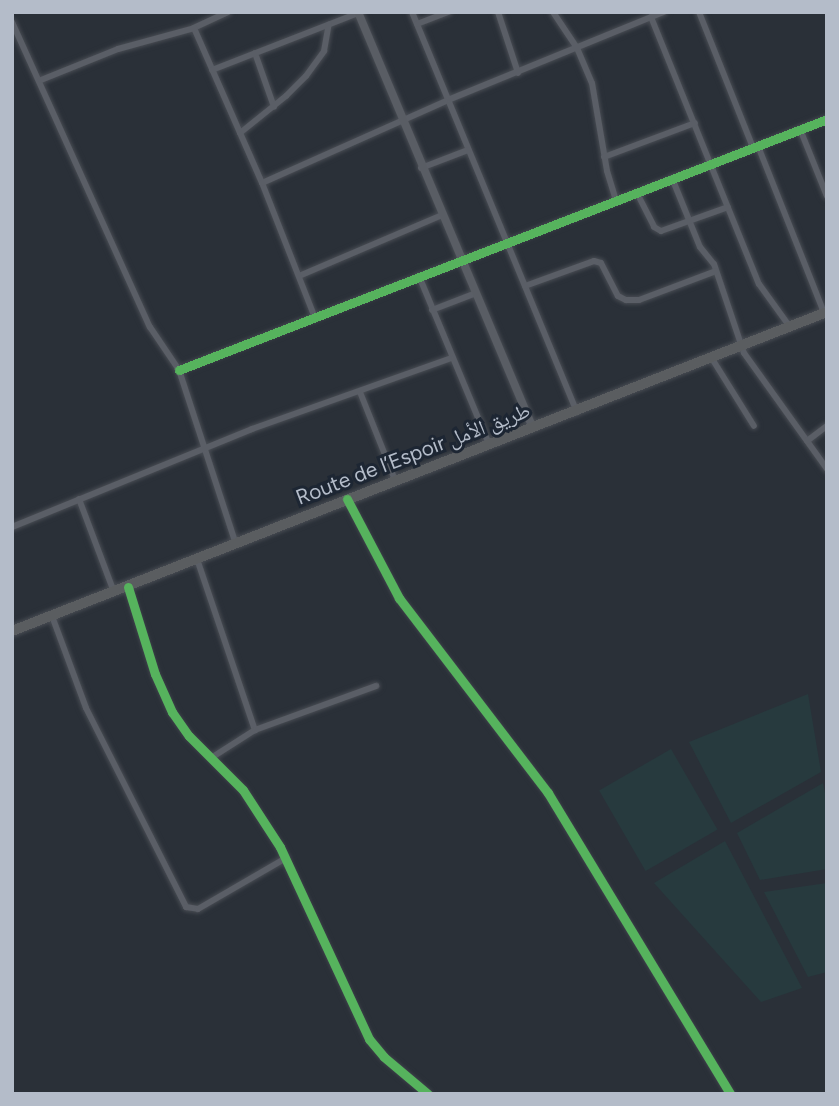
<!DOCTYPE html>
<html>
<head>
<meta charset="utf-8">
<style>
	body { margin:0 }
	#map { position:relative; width:839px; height:1106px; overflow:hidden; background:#2a3038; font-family:Figtree,"Noto Naskh Arabic",sans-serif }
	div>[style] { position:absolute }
	.green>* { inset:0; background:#273a3e; transform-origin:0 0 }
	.roads { filter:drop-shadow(0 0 2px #484c53) drop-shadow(0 0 2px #484c53) }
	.street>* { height:6px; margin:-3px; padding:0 3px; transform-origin:3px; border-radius:3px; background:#5a5e66 }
	.secondary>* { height:8px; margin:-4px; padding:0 4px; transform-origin:4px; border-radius:4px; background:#595d64 }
	.highway>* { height:10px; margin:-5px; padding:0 5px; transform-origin:5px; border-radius:5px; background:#5a5d60 }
	.cycleway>* { height:9px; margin:-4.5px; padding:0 4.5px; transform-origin:4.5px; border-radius:4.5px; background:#56b35d }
	span { translate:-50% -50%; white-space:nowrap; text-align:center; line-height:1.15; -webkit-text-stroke:6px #1d2633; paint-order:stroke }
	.street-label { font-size:21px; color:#b4bcc9 }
	.frame { position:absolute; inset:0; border:14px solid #b4bcc9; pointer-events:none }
</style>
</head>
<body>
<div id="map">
	<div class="green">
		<i style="clip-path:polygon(808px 694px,821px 772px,731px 823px,689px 742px)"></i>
		<i style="left:671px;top:749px;width:93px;height:83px;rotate:60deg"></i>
		<i style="clip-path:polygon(823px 783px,827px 803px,827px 869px,760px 880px,737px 833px)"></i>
		<i style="clip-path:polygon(725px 841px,802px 988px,761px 1002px,654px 883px)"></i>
		<i style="clip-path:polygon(827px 883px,827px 972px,808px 977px,764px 892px)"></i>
	</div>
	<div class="roads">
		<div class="street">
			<i style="left:228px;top:12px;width:38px;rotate:155deg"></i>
			<i style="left:194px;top:28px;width:169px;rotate:66.3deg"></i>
			<i style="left:412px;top:12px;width:433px;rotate:67.6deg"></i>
			<i style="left:498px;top:12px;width:64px;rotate:71.8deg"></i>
			<i style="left:553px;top:12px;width:43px;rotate:56.3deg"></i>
			<i style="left:577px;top:48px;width:38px;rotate:67deg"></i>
			<i style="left:592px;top:83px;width:89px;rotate:80.3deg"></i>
			<i style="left:607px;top:171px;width:31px;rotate:73deg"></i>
			<i style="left:699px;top:12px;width:146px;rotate:68.3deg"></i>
			<i style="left:651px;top:17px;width:288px;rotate:68deg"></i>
			<i style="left:759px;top:284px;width:53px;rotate:54.2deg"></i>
			<i style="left:12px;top:22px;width:335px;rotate:65.7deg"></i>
			<i style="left:150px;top:327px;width:52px;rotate:56deg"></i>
			<i style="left:179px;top:370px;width:183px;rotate:71.9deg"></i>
			<i style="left:417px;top:24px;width:34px;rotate:-21deg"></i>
			<i style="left:255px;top:53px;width:57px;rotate:70.6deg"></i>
			<i style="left:212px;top:70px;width:157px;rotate:-21.3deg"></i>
			<i style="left:41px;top:80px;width:83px;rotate:-21.9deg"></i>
			<i style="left:118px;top:49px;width:79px;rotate:-15.4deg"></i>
			<i style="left:800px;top:129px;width:72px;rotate:68.1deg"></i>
			<i style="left:240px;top:133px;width:59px;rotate:-38.8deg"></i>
			<i style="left:286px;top:96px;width:28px;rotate:-45deg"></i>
			<i style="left:306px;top:76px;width:31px;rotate:-54deg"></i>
			<i style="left:324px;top:51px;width:27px;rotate:-80deg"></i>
			<i style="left:758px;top:146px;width:180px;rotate:68.4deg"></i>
			<i style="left:604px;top:157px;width:97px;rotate:-20.5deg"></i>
			<i style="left:421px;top:168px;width:50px;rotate:-21deg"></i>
			<i style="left:672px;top:178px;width:74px;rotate:67.9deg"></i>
			<i style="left:700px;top:247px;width:22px;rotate:51deg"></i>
			<i style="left:714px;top:264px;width:94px;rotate:71.4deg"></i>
			<i style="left:744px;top:353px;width:143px;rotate:54.4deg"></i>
			<i style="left:637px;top:193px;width:38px;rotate:63deg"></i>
			<i style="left:654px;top:227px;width:8px;rotate:30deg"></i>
			<i style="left:661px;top:231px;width:71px;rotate:-19.7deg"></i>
			<i style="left:299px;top:276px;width:155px;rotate:-23.1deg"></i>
			<i style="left:419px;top:276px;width:182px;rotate:67.4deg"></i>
			<i style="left:525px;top:286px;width:73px;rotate:-19.9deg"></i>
			<i style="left:594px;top:261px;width:7px;rotate:16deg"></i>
			<i style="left:601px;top:263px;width:37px;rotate:63deg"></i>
			<i style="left:618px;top:296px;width:9px;rotate:27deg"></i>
			<i style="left:626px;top:300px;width:13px"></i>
			<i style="left:639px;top:300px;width:82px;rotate:-20.6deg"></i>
			<i style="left:432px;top:310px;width:47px;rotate:-21.1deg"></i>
			<i style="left:315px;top:318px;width:145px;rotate:-111.4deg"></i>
			<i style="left:262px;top:183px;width:204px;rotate:-24deg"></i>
			<i style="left:448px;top:100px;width:233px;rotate:-22.2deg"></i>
			<i style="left:711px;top:357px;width:81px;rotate:58.1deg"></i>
			<i style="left:179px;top:370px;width:695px;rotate:-21.17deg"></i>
			<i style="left:360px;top:392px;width:95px;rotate:68.3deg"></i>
			<i style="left:807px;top:441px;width:25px;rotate:-37deg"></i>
			<i style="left:79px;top:499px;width:99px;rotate:69.4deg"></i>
			<i style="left:347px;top:499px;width:112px;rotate:62.3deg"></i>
			<i style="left:399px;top:598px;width:245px;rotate:52.6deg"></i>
			<i style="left:548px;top:793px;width:352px;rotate:58.8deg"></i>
			<i style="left:12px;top:527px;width:259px;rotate:-22.2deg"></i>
			<i style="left:252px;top:429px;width:211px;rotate:-19.6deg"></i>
			<i style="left:197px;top:559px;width:181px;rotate:71.3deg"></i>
			<i style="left:128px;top:587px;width:91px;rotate:72.8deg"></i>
			<i style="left:155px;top:674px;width:42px;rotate:65.9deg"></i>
			<i style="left:172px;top:712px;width:29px;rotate:55deg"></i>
			<i style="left:189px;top:736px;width:76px;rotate:45deg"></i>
			<i style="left:243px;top:790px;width:68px;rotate:57deg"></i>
			<i style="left:280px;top:847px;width:212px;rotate:65.1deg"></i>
			<i style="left:369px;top:1039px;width:23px;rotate:50deg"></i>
			<i style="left:384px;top:1057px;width:57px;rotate:40.1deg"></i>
			<i style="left:52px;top:616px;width:98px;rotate:69.7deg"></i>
			<i style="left:86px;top:708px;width:223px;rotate:63.3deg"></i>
			<i style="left:186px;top:907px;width:12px;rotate:9deg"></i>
			<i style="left:198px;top:909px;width:102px;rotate:-30.1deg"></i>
			<i style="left:211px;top:758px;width:52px;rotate:-32.5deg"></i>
			<i style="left:255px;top:730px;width:129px;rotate:-20deg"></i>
		</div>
		<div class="secondary">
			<i style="left:358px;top:12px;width:451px;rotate:67.2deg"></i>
		</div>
		<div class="highway">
			<i style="left:12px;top:631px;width:875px;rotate:-21.38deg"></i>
		</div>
	</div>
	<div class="cycleway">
		<i style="left:179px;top:370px;width:695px;rotate:-21.17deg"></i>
		<i style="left:347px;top:499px;width:112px;rotate:62.3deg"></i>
		<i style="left:399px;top:598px;width:245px;rotate:52.6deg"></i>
		<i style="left:548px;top:793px;width:352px;rotate:58.8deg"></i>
		<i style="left:128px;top:587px;width:91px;rotate:72.8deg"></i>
		<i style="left:155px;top:674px;width:42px;rotate:65.9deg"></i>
		<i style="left:172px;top:712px;width:29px;rotate:55deg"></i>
		<i style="left:189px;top:736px;width:76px;rotate:45deg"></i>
		<i style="left:243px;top:790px;width:68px;rotate:57deg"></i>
		<i style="left:280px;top:847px;width:212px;rotate:65.1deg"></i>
		<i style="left:369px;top:1039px;width:23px;rotate:50deg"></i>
		<i style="left:384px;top:1057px;width:57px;rotate:40.1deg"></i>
	</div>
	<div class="street-label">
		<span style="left:413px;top:454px;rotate:-21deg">Route de l’Espoir طريق الأمل</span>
	</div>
	<div class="frame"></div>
</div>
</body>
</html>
